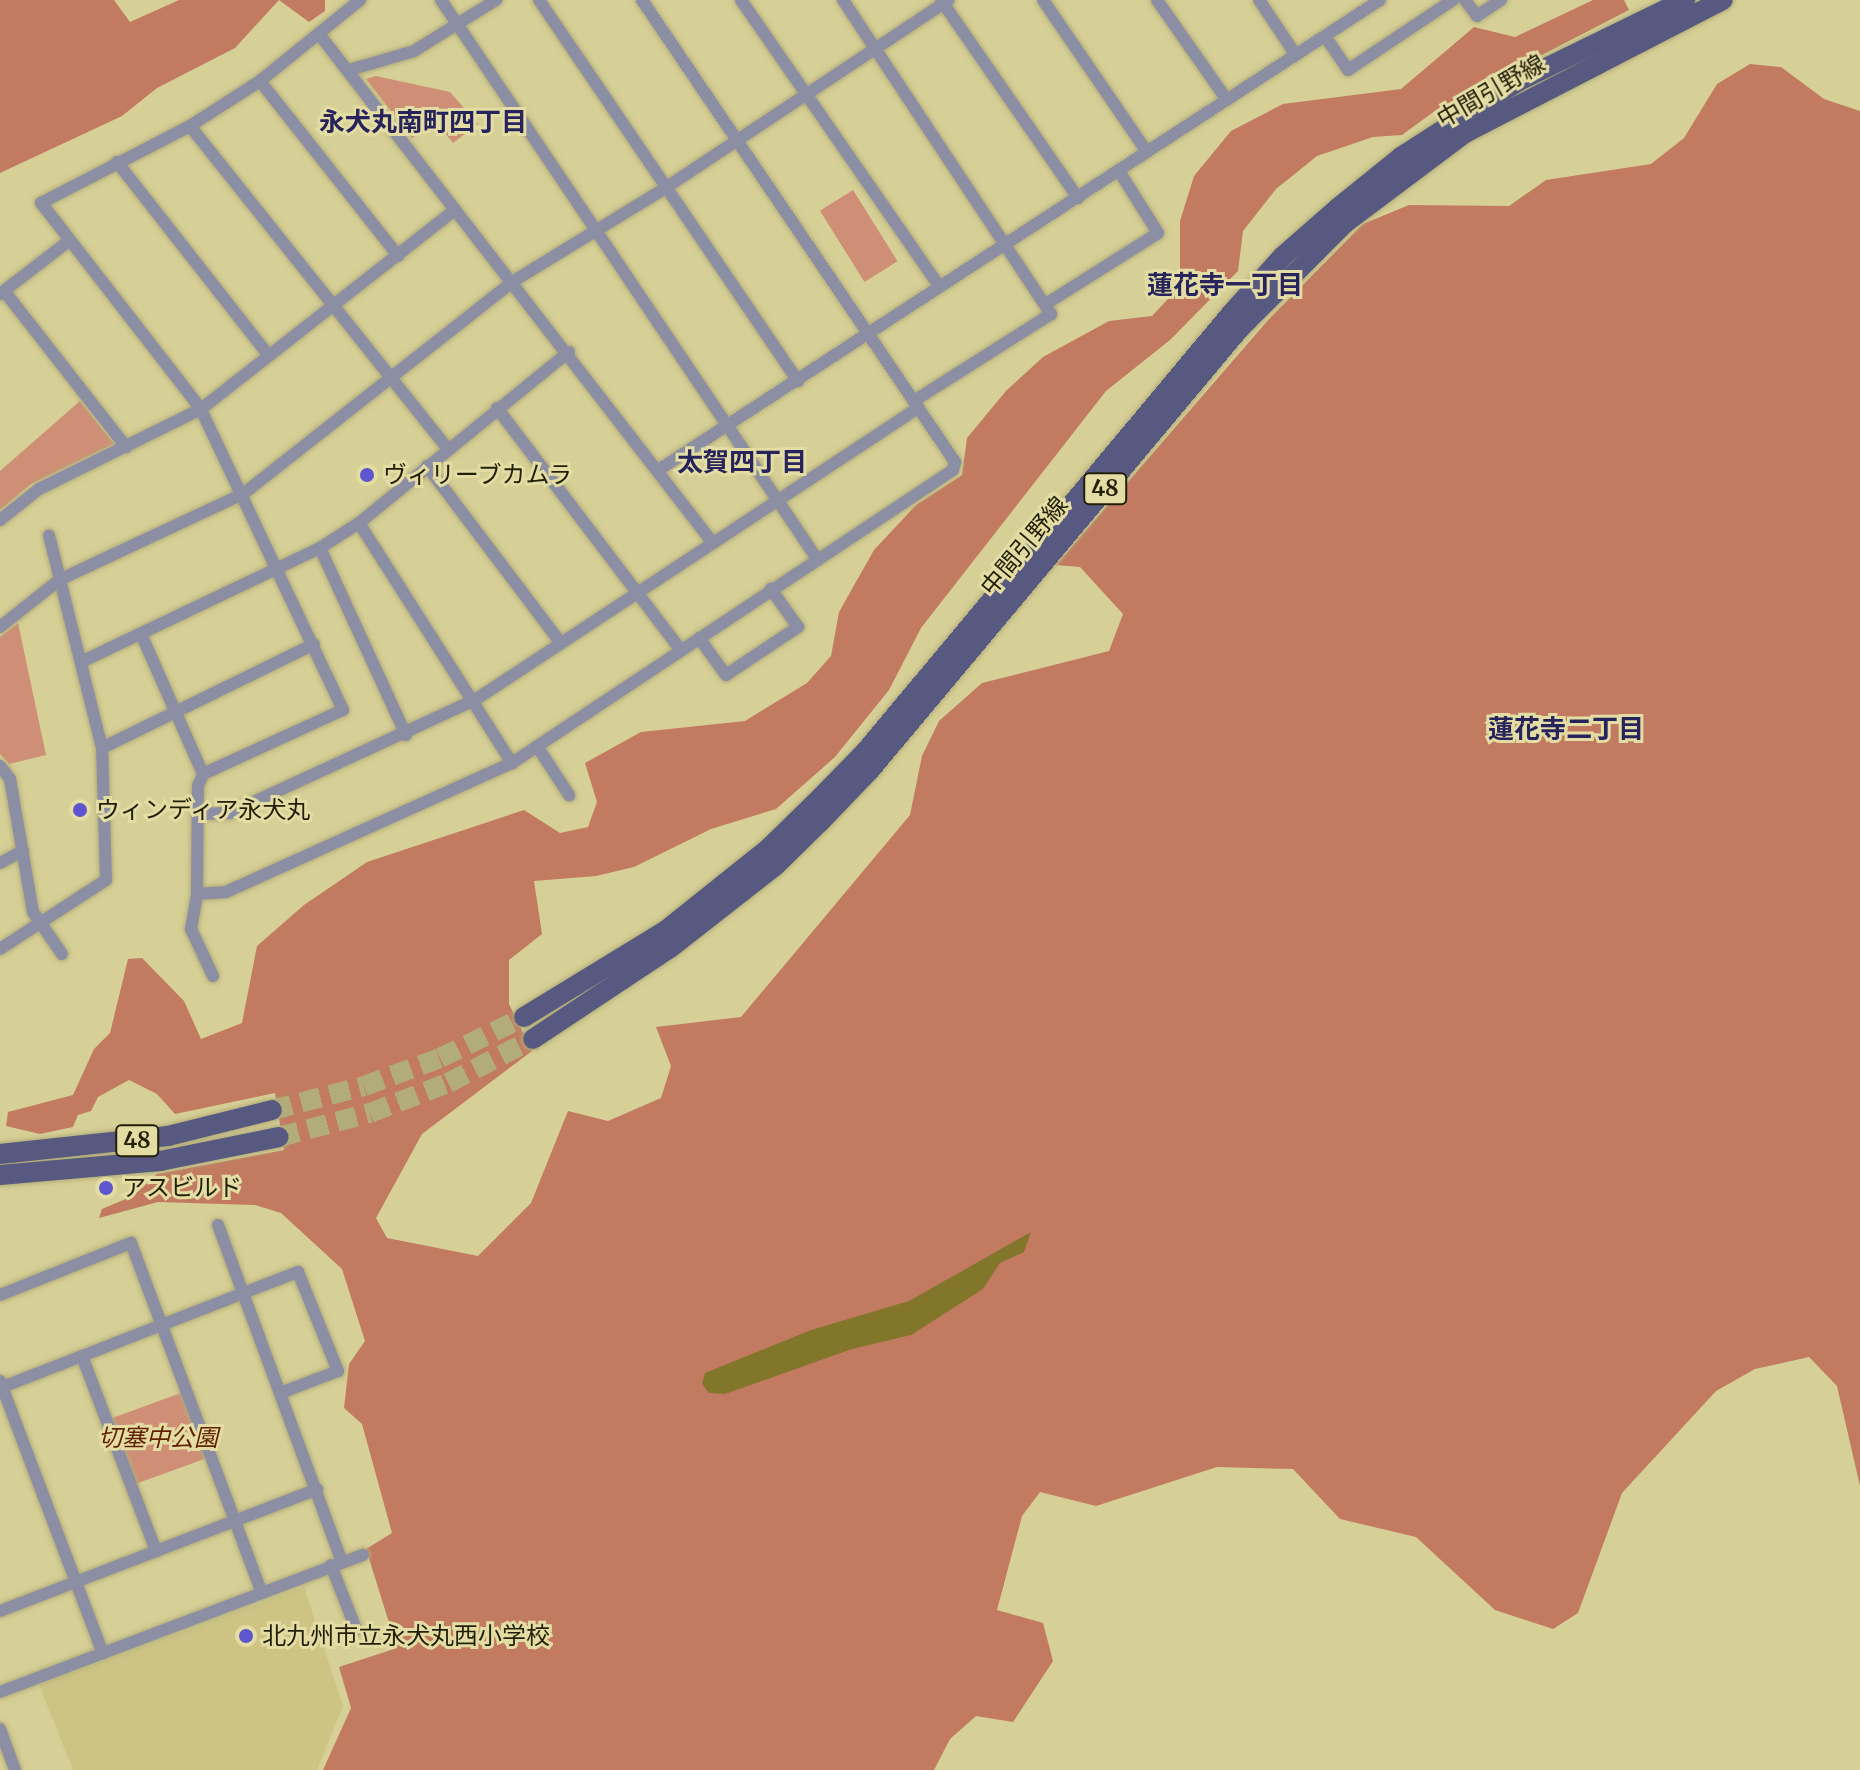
<!DOCTYPE html>
<html>
<head>
<meta charset="utf-8">
<style>
	body { margin:0 }
	#map { position:relative; width:1860px; height:1770px; overflow:hidden; background:#d6cf96; font-family:Merriweather,"Noto Sans JP",serif }
	div>[style] { position:absolute }
	.built>* { inset:0; background:#cdc484 }
	.green>* { inset:0; background:#cf8f76; transform-origin:0 0 }
	.forest>* { inset:0; background:#c27b61 }
	.water>* { inset:0; background:#81762a }
	.primary-tunnel>* { height:20px; margin-top:-10px; transform-origin:0; background:repeating-linear-gradient(90deg,#b2ac7a 0 20px,transparent 0 30px) }
	.roads { filter:drop-shadow(0 0 2px #b2ac7a) drop-shadow(0 0 2px #b2ac7a) }
	.minor>* { height:12px; margin:-6px; padding:0 6px; transform-origin:6px; border-radius:6px; background:#8c8ea4 }
	.primary>* { height:20px; margin:-10px; padding:0 10px; transform-origin:10px; border-radius:10px; background:#575980 }
	.dots>* { width:22px; height:22px; translate:-50% -50%; box-sizing:border-box; border:4px solid #e3dca3; border-radius:50% }
	span { translate:-50% -50%; white-space:nowrap; text-align:center; line-height:1.15; -webkit-text-stroke:6px #e3dca3; paint-order:stroke }
	.shield-label span { padding:2px 6px; background:#e3dca3; border:2px solid; border-radius:6px; -webkit-text-stroke-width:0 }
	.shield-label { font-size:22px; color:#221f09; font-weight:700 }
	.street-label { font-size:24px; color:#221f09 }
	.poi-label { font-size:24px; color:#221f09 }
	.left { translate:0 -50%; text-align:left }
	.park-label { font-size:24px; color:#632204; font-style:italic }
	.neighbourhood-label { font-size:26px; color:#27235d; font-weight:700 }
</style>
</head>
<body>
<div id="map">
	<div class="built">
		<i style="clip-path:polygon(304px 1587px,343px 1706px,317px 1770px,73px 1770px,39px 1685px)"></i>
	</div>
	<div class="green">
		<i style="clip-path:polygon(376px 76px,450px 92px,478px 124px,453px 143px,437px 122px,412px 138px,366px 79px)"></i>
		<i style="left:853px;top:190px;width:84px;height:39px;rotate:58deg"></i>
		<i style="clip-path:polygon(80px 401px,114px 444px,31px 484px,0 510px,0 471px)"></i>
		<i style="clip-path:polygon(18px 623px,46px 755px,9px 764px,0 754px,0 637px)"></i>
		<i style="left:181px;top:1393px;width:70px;height:74px;rotate:70deg"></i>
	</div>
	<div class="forest">
		<i style="clip-path:polygon(0 0,114px 0,130px 22px,179px 0,279px 0,235px 48px,157px 88px,122px 116px,0 173px)"></i>
		<i style="clip-path:polygon(279px 0,325px 0,325px 11px,309px 22px)"></i>
		<i style="clip-path:polygon(1593px 0,1624px 0,1629px 10px,1439px 108px,1402px 135px,1373px 137px,1317px 156px,1276px 189px,1243px 231px,1238px 271px,1170px 340px,1106px 391px,921px 628px,889px 690px,835px 757px,776px 809px,711px 829px,634px 867px,596px 876px,534px 881px,542px 934px,509px 960px,509px 1004px,532px 1051px,422px 1134px,376px 1218px,387px 1238px,478px 1256px,531px 1203px,568px 1111px,608px 1121px,661px 1098px,671px 1066px,656px 1027px,741px 1017px,910px 815px,922px 756px,939px 721px,982px 683px,1109px 651px,1123px 614px,1080px 567px,1056px 565px,1269px 319px,1363px 224px,1409px 205px,1509px 206px,1546px 180px,1651px 164px,1684px 138px,1717px 84px,1750px 64px,1781px 67px,1824px 99px,1860px 111px,1860px 1486px,1837px 1386px,1809px 1357px,1755px 1369px,1716px 1391px,1622px 1493px,1578px 1613px,1553px 1629px,1495px 1610px,1416px 1537px,1340px 1519px,1293px 1469px,1217px 1467px,1096px 1506px,1040px 1492px,1022px 1516px,997px 1610px,1043px 1623px,1053px 1661px,1013px 1722px,976px 1716px,950px 1739px,934px 1770px,323px 1770px,351px 1708px,339px 1667px,397px 1648px,366px 1549px,392px 1533px,362px 1424px,344px 1408px,349px 1364px,365px 1341px,342px 1269px,281px 1213px,255px 1205px,158px 1202px,99px 1218px,102px 1209px,133px 1196px,157px 1174px,284px 1150px,275px 1093px,175px 1114px,157px 1094px,129px 1080px,98px 1097px,91px 1111px,78px 1115px,73px 1127px,40px 1134px,6px 1126px,8px 1112px,73px 1095px,94px 1049px,110px 1033px,128px 959px,142px 958px,184px 1001px,201px 1039px,242px 1023px,257px 946px,304px 905px,367px 862px,524px 810px,560px 833px,588px 827px,597px 802px,585px 763px,641px 732px,745px 721px,807px 683px,831px 656px,839px 612px,874px 550px,916px 505px,962px 475px,967px 438px,1006px 391px,1043px 357px,1109px 321px,1152px 316px,1180px 286px,1180px 221px,1194px 176px,1231px 131px,1283px 104px,1401px 89px,1474px 27px,1515px 37px)"></i>
	</div>
	<div class="water">
		<i style="clip-path:polygon(1031px 1232px,1024px 1252px,1000px 1263px,983px 1289px,911px 1335px,852px 1349px,725px 1394px,709px 1393px,702px 1384px,705px 1373px,811px 1330px,909px 1301px)"></i>
	</div>
	<div class="primary-tunnel">
		<i style="left:272px;top:1110px;width:95px;rotate:-14.6deg"></i>
		<i style="left:364px;top:1086px;width:81px;rotate:-20.2deg"></i>
		<i style="left:440px;top:1058px;width:93px;rotate:-26deg"></i>
		<i style="left:279px;top:1137px;width:94px;rotate:-14.8deg"></i>
		<i style="left:370px;top:1113px;width:84px;rotate:-21deg"></i>
		<i style="left:448px;top:1083px;width:96px;rotate:-27.4deg"></i>
	</div>
	<div class="roads">
		<div class="minor">
			<i style="left:441px;top:0;width:674px;rotate:56.07deg"></i>
			<i style="left:539px;top:0;width:461px;rotate:55.8deg"></i>
			<i style="left:741px;top:0;width:349px;rotate:55.3deg"></i>
			<i style="left:843px;top:0;width:377px;rotate:56.5deg"></i>
			<i style="left:1051px;top:314px;width:162px;rotate:147.6deg"></i>
			<i style="left:941px;top:0;width:241px;rotate:55.3deg"></i>
			<i style="left:1043px;top:0;width:184px;rotate:55.6deg"></i>
			<i style="left:1157px;top:0;width:122px;rotate:55deg"></i>
			<i style="left:1259px;top:0;width:66px;rotate:56.1deg"></i>
			<i style="left:1465px;top:0;width:20px;rotate:53deg"></i>
			<i style="left:1477px;top:16px;width:29px;rotate:-34deg"></i>
			<i style="left:319px;top:34px;width:642px;rotate:52.27deg"></i>
			<i style="left:1325px;top:36px;width:41px;rotate:55.9deg"></i>
			<i style="left:1348px;top:70px;width:126px;rotate:-33.7deg"></i>
			<i style="left:349px;top:70px;width:68px;rotate:-16.3deg"></i>
			<i style="left:414px;top:51px;width:97px;rotate:-31.9deg"></i>
			<i style="left:260px;top:81px;width:223px;rotate:51.7deg"></i>
			<i style="left:190px;top:126px;width:413px;rotate:51.4deg"></i>
			<i style="left:117px;top:162px;width:246px;rotate:51.9deg"></i>
			<i style="left:5px;top:292px;width:197px;rotate:52deg"></i>
			<i style="left:0;top:294px;width:88px;rotate:-37.6deg"></i>
			<i style="left:1049px;top:302px;width:129px;rotate:-32.3deg"></i>
			<i style="left:1158px;top:233px;width:73px;rotate:-122.2deg"></i>
			<i style="left:497px;top:408px;width:304px;rotate:52.8deg"></i>
			<i style="left:427px;top:466px;width:221px;rotate:52.9deg"></i>
			<i style="left:660px;top:469px;width:859px;rotate:-33.08deg"></i>
			<i style="left:0;top:520px;width:50px;rotate:-38.5deg"></i>
			<i style="left:39px;top:489px;width:181px;rotate:-26.3deg"></i>
			<i style="left:201px;top:409px;width:323px;rotate:-38.1deg"></i>
			<i style="left:359px;top:523px;width:285px;rotate:57.5deg"></i>
			<i style="left:320px;top:548px;width:206px;rotate:65.3deg"></i>
			<i style="left:0;top:627px;width:75px;rotate:-38.5deg"></i>
			<i style="left:59px;top:580px;width:203px;rotate:-25.1deg"></i>
			<i style="left:243px;top:494px;width:342px;rotate:-38.2deg"></i>
			<i style="left:512px;top:282px;width:182px;rotate:-31.5deg"></i>
			<i style="left:667px;top:187px;width:338px;rotate:-33.6deg"></i>
			<i style="left:141px;top:634px;width:153px;rotate:66.1deg"></i>
			<i style="left:699px;top:638px;width:46px;rotate:53.9deg"></i>
			<i style="left:726px;top:675px;width:87px;rotate:-33.7deg"></i>
			<i style="left:798px;top:627px;width:47px;rotate:-125.4deg"></i>
			<i style="left:81px;top:662px;width:265px;rotate:-25.5deg"></i>
			<i style="left:320px;top:548px;width:46px;rotate:-32.7deg"></i>
			<i style="left:359px;top:523px;width:271px;rotate:-39.2deg"></i>
			<i style="left:537px;top:746px;width:59px;rotate:56.9deg"></i>
			<i style="left:102px;top:748px;width:236px;rotate:-26.1deg"></i>
			<i style="left:0;top:766px;width:16px;rotate:52deg"></i>
			<i style="left:10px;top:779px;width:135px;rotate:80.2deg"></i>
			<i style="left:33px;top:912px;width:51px;rotate:55.4deg"></i>
			<i style="left:198px;top:814px;width:32px;rotate:-2deg"></i>
			<i style="left:230px;top:813px;width:270px;rotate:-24.8deg"></i>
			<i style="left:475px;top:700px;width:531px;rotate:-33.39deg"></i>
			<i style="left:0;top:863px;width:26px;rotate:-28deg"></i>
			<i style="left:197px;top:894px;width:29px;rotate:-4deg"></i>
			<i style="left:226px;top:892px;width:314px;rotate:-24.3deg"></i>
			<i style="left:512px;top:763px;width:529px;rotate:-33.6deg"></i>
			<i style="left:953px;top:470px;width:8px;rotate:-76deg"></i>
			<i style="left:955px;top:462px;width:558px;rotate:-124.12deg"></i>
			<i style="left:0;top:949px;width:126px;rotate:-33.1deg"></i>
			<i style="left:106px;top:880px;width:132px;rotate:-91.7deg"></i>
			<i style="left:102px;top:748px;width:219px;rotate:-104deg"></i>
			<i style="left:213px;top:976px;width:52px;rotate:-115.1deg"></i>
			<i style="left:191px;top:929px;width:36px;rotate:-80deg"></i>
			<i style="left:197px;top:894px;width:108px;rotate:-89.5deg"></i>
			<i style="left:198px;top:786px;width:13px;rotate:-67deg"></i>
			<i style="left:203px;top:774px;width:154px;rotate:-24.6deg"></i>
			<i style="left:343px;top:710px;width:333px;rotate:-115.3deg"></i>
			<i style="left:201px;top:409px;width:261px;rotate:-127.8deg"></i>
			<i style="left:41px;top:203px;width:168px;rotate:-27.3deg"></i>
			<i style="left:190px;top:126px;width:83px;rotate:-32.7deg"></i>
			<i style="left:260px;top:81px;width:129px;rotate:-39deg"></i>
			<i style="left:218px;top:1225px;width:359px;rotate:69.8deg"></i>
			<i style="left:0;top:1295px;width:141px;rotate:-21.7deg"></i>
			<i style="left:131px;top:1243px;width:371px;rotate:69.5deg"></i>
			<i style="left:82px;top:1356px;width:209px;rotate:69.2deg"></i>
			<i style="left:0;top:1381px;width:291px;rotate:69.3deg"></i>
			<i style="left:0;top:1388px;width:320px;rotate:-21.3deg"></i>
			<i style="left:298px;top:1272px;width:107px;rotate:68deg"></i>
			<i style="left:338px;top:1371px;width:62px;rotate:159.2deg"></i>
			<i style="left:331px;top:1565px;width:69px;rotate:68.7deg"></i>
			<i style="left:0;top:1611px;width:340px;rotate:-21deg"></i>
			<i style="left:0;top:1692px;width:388px;rotate:-20.7deg"></i>
			<i style="left:0;top:1729px;width:44px;rotate:69.9deg"></i>
		</div>
		<div class="primary">
			<i style="left:524px;top:1017px;width:165px;rotate:-31.4deg"></i>
			<i style="left:665px;top:931px;width:133px;rotate:-38.6deg"></i>
			<i style="left:769px;top:848px;width:63px;rotate:-44.4deg"></i>
			<i style="left:814px;top:804px;width:73px;rotate:-45.6deg"></i>
			<i style="left:865px;top:752px;width:569px;rotate:-50.13deg"></i>
			<i style="left:1230px;top:315px;width:79px;rotate:-48.1deg"></i>
			<i style="left:1283px;top:256px;width:74px;rotate:-41.2deg"></i>
			<i style="left:1339px;top:207px;width:80px;rotate:-38.9deg"></i>
			<i style="left:1401px;top:157px;width:140px;rotate:-32.8deg"></i>
			<i style="left:1519px;top:81px;width:185px;rotate:-26deg"></i>
			<i style="left:533px;top:1039px;width:164px;rotate:-33.6deg"></i>
			<i style="left:670px;top:948px;width:133px;rotate:-38deg"></i>
			<i style="left:775px;top:866px;width:63px;rotate:-44.4deg"></i>
			<i style="left:820px;top:822px;width:72px;rotate:-46.1deg"></i>
			<i style="left:870px;top:770px;width:576px;rotate:-50.07deg"></i>
			<i style="left:1240px;top:328px;width:148px;rotate:-45deg"></i>
			<i style="left:1345px;top:223px;width:150px;rotate:-36.9deg"></i>
			<i style="left:1465px;top:133px;width:290px;rotate:-27.3deg"></i>
			<i style="left:0;top:1154px;width:169px;rotate:-6.1deg"></i>
			<i style="left:168px;top:1136px;width:107px;rotate:-14deg"></i>
			<i style="left:0;top:1175px;width:161px;rotate:-5deg"></i>
			<i style="left:160px;top:1161px;width:121px;rotate:-11.4deg"></i>
		</div>
	</div>
	<div class="dots">
		<i style="left:367px;top:475px;background:#5e56ce"></i>
		<i style="left:80px;top:810px;background:#5e56ce"></i>
		<i style="left:106px;top:1188px;background:#5e56ce"></i>
		<i style="left:246px;top:1636px;background:#5e56ce"></i>
	</div>
	<div class="shield-label">
		<span style="left:1105px;top:489px">48</span>
		<span style="left:137px;top:1141px">48</span>
	</div>
	<div class="street-label">
		<span style="left:1491px;top:91px;rotate:-30deg">中間引野線</span>
		<span style="left:1024px;top:546px;rotate:-50deg">中間引野線</span>
	</div>
	<div class="poi-label">
		<span class="left" style="left:383px;top:475px">ヴィリーブカムラ</span>
		<span class="left" style="left:96px;top:810px">ウィンディア永犬丸</span>
		<span class="left" style="left:122px;top:1188px">アスビルド</span>
		<span class="left" style="left:262px;top:1636px">北九州市立永犬丸西小学校</span>
	</div>
	<div class="park-label">
		<span style="left:158px;top:1438px">切塞中公園</span>
	</div>
	<div class="neighbourhood-label">
		<span style="left:423px;top:122px">永犬丸南町四丁目</span>
		<span style="left:1225px;top:285px">蓮花寺一丁目</span>
		<span style="left:742px;top:462px">太賀四丁目</span>
		<span style="left:1566px;top:729px">蓮花寺二丁目</span>
	</div>
</div>
</body>
</html>
